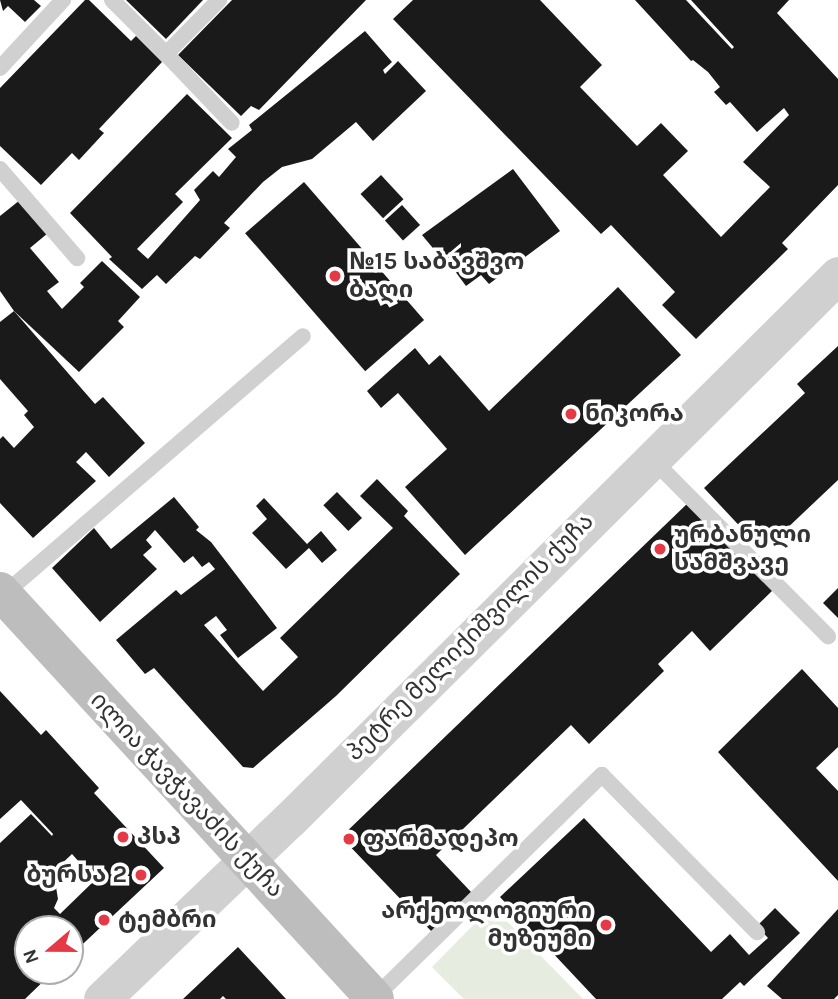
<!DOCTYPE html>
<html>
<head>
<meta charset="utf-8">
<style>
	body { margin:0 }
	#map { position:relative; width:838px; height:999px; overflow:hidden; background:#fff; font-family:Karla,"Noto Sans Georgian",sans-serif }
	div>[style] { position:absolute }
	.green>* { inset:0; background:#e6ecdf }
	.building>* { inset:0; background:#1a1a1a; transform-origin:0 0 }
	.service>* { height:16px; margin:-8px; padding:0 8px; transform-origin:8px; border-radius:8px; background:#d0d0d0 }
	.tertiary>* { height:37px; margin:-18.5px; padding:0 18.5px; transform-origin:18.5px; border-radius:18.5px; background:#d0d0d0 }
	.secondary>* { height:38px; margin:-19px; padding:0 19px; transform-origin:19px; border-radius:19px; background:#bdbdbd }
	.dots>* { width:19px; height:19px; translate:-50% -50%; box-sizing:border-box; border:4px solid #fff; border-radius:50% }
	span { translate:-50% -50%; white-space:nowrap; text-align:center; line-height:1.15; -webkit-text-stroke:7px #fff; paint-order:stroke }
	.poi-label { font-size:24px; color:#333; font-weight:700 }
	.left { translate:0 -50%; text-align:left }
	.right { translate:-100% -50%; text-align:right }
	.street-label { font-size:24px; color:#333 }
	.north { position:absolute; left:14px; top:915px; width:70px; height:70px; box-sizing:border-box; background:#fff; border:2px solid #adadad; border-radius:50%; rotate:250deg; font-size:19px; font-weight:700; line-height:28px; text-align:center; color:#333 }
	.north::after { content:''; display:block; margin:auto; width:24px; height:32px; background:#e63946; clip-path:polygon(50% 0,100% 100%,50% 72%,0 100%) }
</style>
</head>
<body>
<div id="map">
	<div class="green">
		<i style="clip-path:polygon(492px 906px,583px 999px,464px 999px,432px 967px)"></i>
	</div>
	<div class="building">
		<i style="clip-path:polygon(0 0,34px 0,41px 6px,25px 22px,8px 6px,3px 11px)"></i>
		<i style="clip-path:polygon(85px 0,89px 0,131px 41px,136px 36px,162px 62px,99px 129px,104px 133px,79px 160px,72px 153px,41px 185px,0 146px,0 88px)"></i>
		<i style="clip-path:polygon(126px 0,203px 0,166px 39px)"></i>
		<i style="clip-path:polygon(232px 0,366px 0,259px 110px,251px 106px,241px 116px,178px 55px)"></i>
		<i style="clip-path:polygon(413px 0,540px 0,602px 65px,580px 87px,637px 146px,661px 123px,688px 151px,663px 175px,721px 237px,770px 187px,743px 162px,789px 115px,784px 108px,757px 132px,730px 102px,726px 105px,714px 92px,720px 87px,708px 72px,693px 60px,691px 61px,635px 0,686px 0,732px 49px,734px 47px,691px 0,789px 0,777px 13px,838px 79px,838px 185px,782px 243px,788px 249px,696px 339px,662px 305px,675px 292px,611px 225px,601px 234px,393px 19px)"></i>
		<i style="clip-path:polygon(365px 31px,392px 62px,383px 70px,385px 74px,398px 61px,426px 91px,373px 141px,356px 122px,312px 159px,282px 167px,263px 182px,224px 223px,230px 228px,200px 259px,195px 256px,166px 284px,157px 275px,142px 289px,109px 259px,112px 257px,70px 213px,187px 94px,232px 138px,175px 194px,183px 202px,137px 249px,148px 259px,200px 200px,194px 190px,213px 171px,219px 177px,236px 157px,228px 149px,252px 130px,249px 125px)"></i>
		<i style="clip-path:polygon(513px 169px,560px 231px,489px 284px,481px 275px,466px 286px,446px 259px,461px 247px,461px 243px,442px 259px,422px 235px)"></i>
		<i style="left:381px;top:175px;width:33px;height:28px;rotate:47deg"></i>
		<i style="left:304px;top:182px;width:183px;height:78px;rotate:49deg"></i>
		<i style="clip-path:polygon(20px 200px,48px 233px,30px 248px,59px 282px,47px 291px,62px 309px,84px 287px,80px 283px,102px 261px,140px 297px,118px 321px,124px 327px,79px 372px,14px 311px,0 291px,0 216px)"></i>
		<i style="left:402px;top:205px;width:27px;height:23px;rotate:48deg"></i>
		<i style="clip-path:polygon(618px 287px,681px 355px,465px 555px,405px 487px,447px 449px,398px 393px,381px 408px,367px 391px,415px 348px,429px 365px,440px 355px,489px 411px)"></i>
		<i style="clip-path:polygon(14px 311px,95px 404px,103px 397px,145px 443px,109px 477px,86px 452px,76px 462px,96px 481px,33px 538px,0 503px,0 439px,3px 436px,14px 448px,34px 427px,24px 415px,28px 411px,0 379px,0 322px)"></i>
		<i style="clip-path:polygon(838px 346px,838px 480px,763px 551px,704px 488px,805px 393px,797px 384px)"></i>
		<i style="clip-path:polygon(377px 479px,408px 511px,404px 516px,460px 574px,336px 696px,253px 768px,243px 767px,154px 668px,145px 674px,116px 640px,176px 590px,181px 595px,215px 569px,209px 562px,202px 567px,193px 556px,184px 563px,155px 530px,146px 540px,152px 547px,143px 555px,157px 569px,100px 622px,52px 568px,94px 528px,111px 549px,174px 497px,199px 527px,196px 530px,211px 542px,277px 628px,238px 658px,220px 635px,227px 630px,216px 616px,204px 625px,263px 691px,298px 657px,280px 638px,393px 528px,360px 496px)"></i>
		<i style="left:337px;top:492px;width:36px;height:19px;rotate:46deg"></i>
		<i style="clip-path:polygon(264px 498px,307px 544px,321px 531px,337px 550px,322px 563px,309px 548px,286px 569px,252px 533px,267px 519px,256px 506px)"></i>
		<i style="clip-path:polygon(690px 501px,774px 589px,710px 651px,692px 631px,658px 664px,664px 671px,589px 744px,571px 725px,436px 855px,472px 893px,432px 932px,341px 837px)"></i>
		<i style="clip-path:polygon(838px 588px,838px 618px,823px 603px)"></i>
		<i style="clip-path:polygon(802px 669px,838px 708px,838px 747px,816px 768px,838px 791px,838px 881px,718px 752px)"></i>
		<i style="clip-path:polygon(evenodd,0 691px,41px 735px,46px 730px,99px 788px,94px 793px,164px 868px,70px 956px,70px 929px,28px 929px,28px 971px,54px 971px,25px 999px,0 999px,0 843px,31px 814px,52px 836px,53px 834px,21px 800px,0 819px,0 691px,72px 854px,95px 880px,60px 914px,54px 908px,58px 899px,56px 887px,64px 880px,55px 870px,72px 854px)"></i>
		<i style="clip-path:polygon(584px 818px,711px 952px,730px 934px,749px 955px,768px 938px,757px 926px,775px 908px,800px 933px,744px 986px,740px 982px,722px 999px,596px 999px,500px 897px)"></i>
		<i style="clip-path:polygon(838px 909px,838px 995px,834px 999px,782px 999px,767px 986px)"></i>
		<i style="clip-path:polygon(238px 947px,286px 999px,226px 999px,223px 996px,220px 999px,183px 999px)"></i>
	</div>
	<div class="service">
		<i style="left:112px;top:0;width:76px;rotate:45deg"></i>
		<i style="left:166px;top:54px;width:76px;rotate:-45.5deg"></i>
		<i style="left:166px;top:54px;width:95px;rotate:46.3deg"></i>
		<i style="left:0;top:68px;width:93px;rotate:-47.2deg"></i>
		<i style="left:0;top:169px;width:118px;rotate:49.1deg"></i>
		<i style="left:652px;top:459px;width:250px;rotate:45.2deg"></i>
		<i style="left:3px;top:595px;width:396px;rotate:-40.8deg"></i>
		<i style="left:374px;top:998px;width:319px;rotate:-44.4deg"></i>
		<i style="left:602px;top:775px;width:221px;rotate:45.4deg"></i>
	</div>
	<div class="tertiary">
		<i style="left:102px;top:999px;width:260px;rotate:-43.8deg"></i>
		<i style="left:290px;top:819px;width:772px;rotate:-44.79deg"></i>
	</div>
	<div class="secondary">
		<i style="left:0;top:591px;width:554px;rotate:47.41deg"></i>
	</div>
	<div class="dots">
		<i style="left:335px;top:276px;background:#e63946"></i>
		<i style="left:571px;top:414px;background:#e63946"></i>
		<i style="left:660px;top:549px;background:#e63946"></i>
		<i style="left:123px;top:837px;background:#e63946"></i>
		<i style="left:349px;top:839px;background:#e63946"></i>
		<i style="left:141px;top:875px;background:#e63946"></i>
		<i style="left:104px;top:920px;background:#e63946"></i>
		<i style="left:606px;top:925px;background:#e63946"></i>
	</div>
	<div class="poi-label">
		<span class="left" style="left:349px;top:276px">№15 საბავშვო<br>ბაღი</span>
		<span class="left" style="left:585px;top:414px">ნიკორა</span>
		<span class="left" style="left:674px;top:549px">ურბანული<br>სამშვავე</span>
		<span class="left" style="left:137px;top:837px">პსპ</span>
		<span class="left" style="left:363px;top:839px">ფარმადეპო</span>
		<span class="right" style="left:127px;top:875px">ბურსა 2</span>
		<span class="right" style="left:592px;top:925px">არქეოლოგიური<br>მუზეუმი</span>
		<span class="left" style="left:118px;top:920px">ტემბრი</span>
	</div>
	<div class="street-label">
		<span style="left:470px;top:637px;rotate:-45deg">პეტრე მელიქიშვილის ქუჩა</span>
		<span style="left:187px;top:795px;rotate:47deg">ილია ჭავჭავაძის ქუჩა</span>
	</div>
	<div class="north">N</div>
</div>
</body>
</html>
